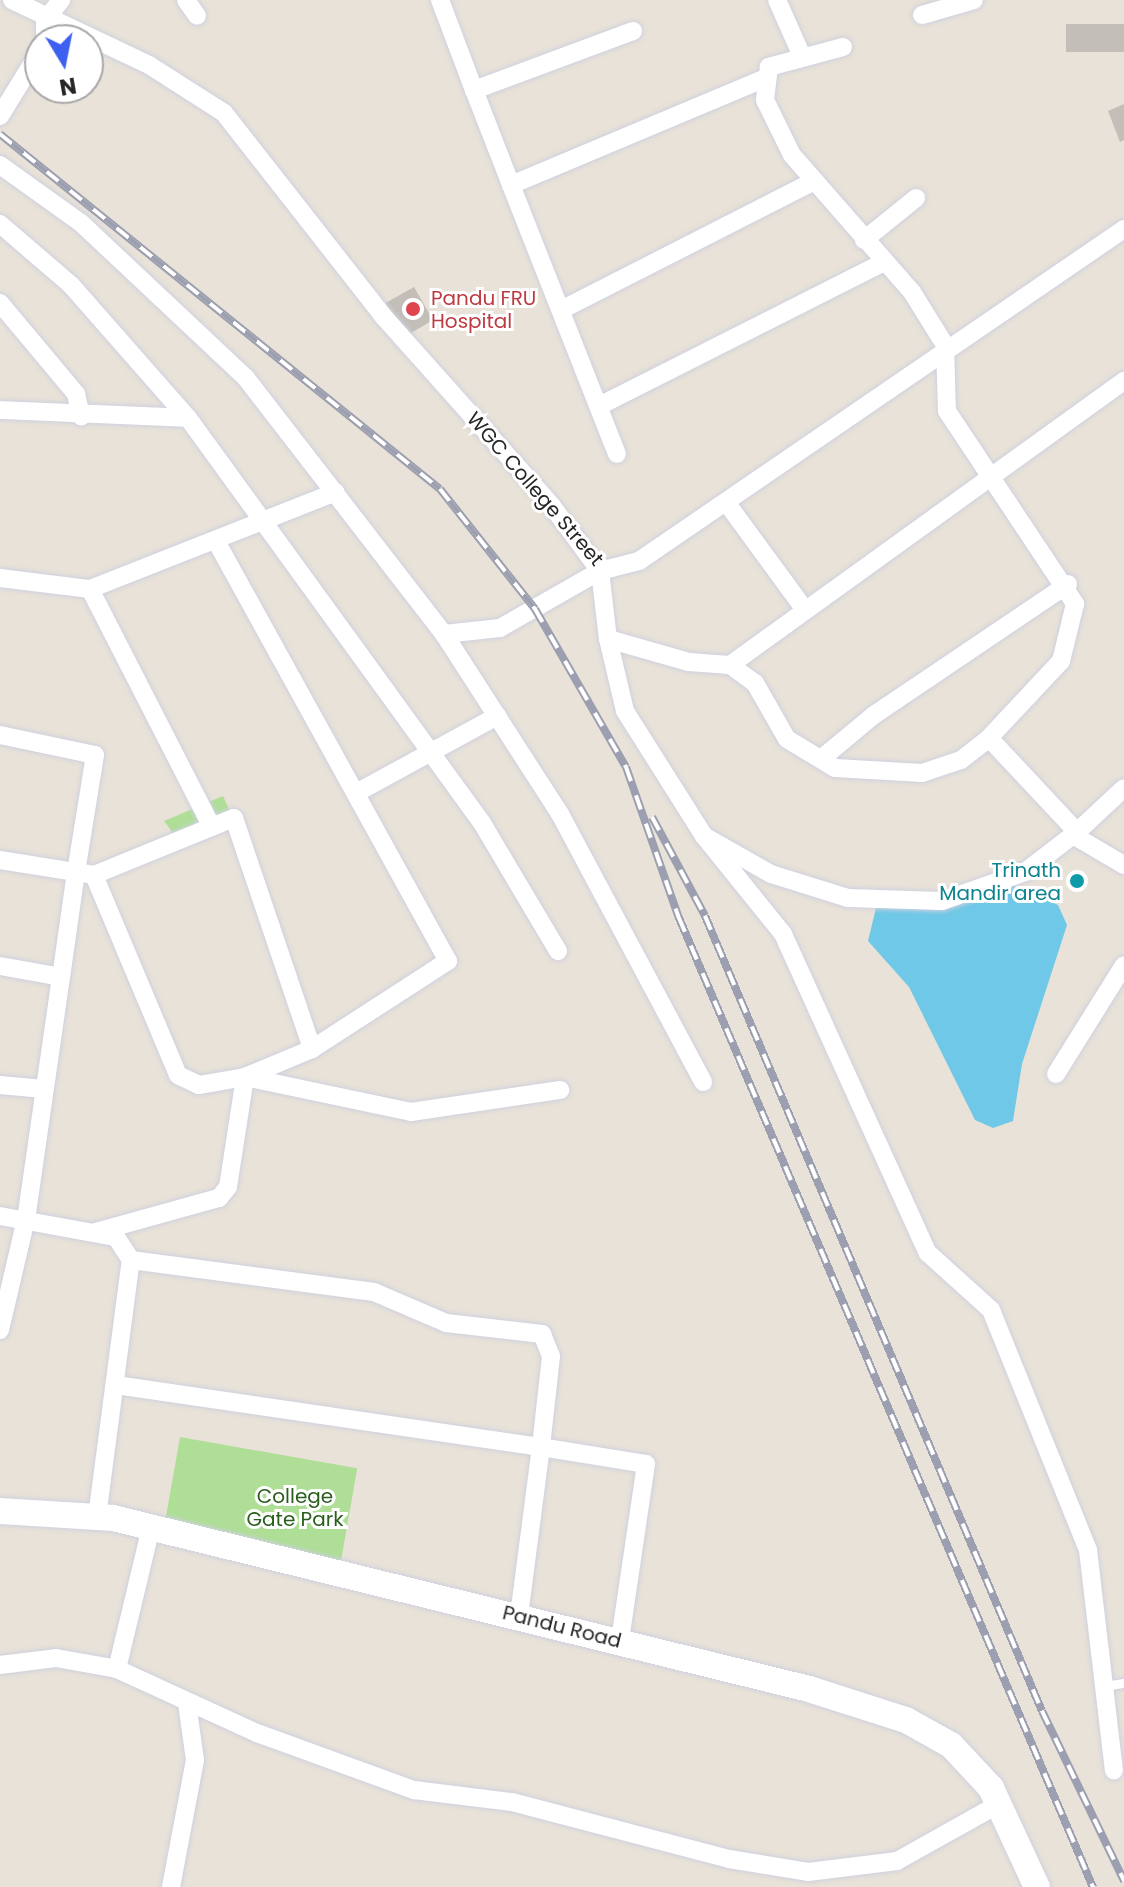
<!DOCTYPE html>
<html>
<head>
<meta charset="utf-8">
<style>
	body { margin:0 }
	#map { position:relative; width:1124px; height:1887px; overflow:hidden; background:#e9e2d8; font-family:Poppins,sans-serif }
	div>[style] { position:absolute }
	.green>* { inset:0; background:#afde96; transform-origin:0 0 }
	.water>* { inset:0; background:#6fc8e7 }
	.building>* { inset:0; background:#c4beb8; transform-origin:0 0 }
	.roads { filter:drop-shadow(0 0 2px #ced1df) drop-shadow(0 0 2px #ced1df) }
	.lane>* { height:9px; margin:-4.5px; padding:0 4.5px; transform-origin:4.5px; border-radius:4.5px; background:#fff }
	.street>* { height:18px; margin:-9px; padding:0 9px; transform-origin:9px; border-radius:9px; background:#fff }
	.secondary>* { height:26px; margin:-13px; padding:0 13px; transform-origin:13px; border-radius:13px; background:#fff }
	.rail>* { height:8px; margin-top:-4px; transform-origin:0; background:repeating-linear-gradient(90deg,#fff 0 15px,#9c9fb0 0 30px); box-sizing:border-box; border-block:2px solid #9c9fb0 }
	.dots>* { width:22px; height:22px; translate:-50% -50%; box-sizing:border-box; border:4px solid #fff; border-radius:50% }
	span { translate:-50% -50%; white-space:nowrap; text-align:center; line-height:1.15; -webkit-text-stroke:6px #fff; paint-order:stroke }
	.health-label { font-size:20px; color:#be3a42 }
	.left { translate:0 -50%; text-align:left }
	.street-label { font-size:20px; color:#262626 }
	.culture-label { font-size:20px; color:#0d838f }
	.right { translate:-100% -50%; text-align:right }
	.park-label { font-size:20px; color:#2a5e1c }
	.north { position:absolute; left:24px; top:24px; width:80px; height:80px; box-sizing:border-box; background:#fff; border:2px solid #a8a8a8; border-radius:50%; rotate:170deg; font-size:22px; font-weight:700; line-height:32px; text-align:center; color:#262626 }
	.north::after { content:''; display:block; margin:auto; width:28px; height:36px; background:#3e60f0; clip-path:polygon(50% 0,100% 100%,50% 72%,0 100%) }
</style>
</head>
<body>
<div id="map">
	<div class="green">
		<i style="clip-path:polygon(223px 796px,232px 816px,179px 841px,164px 821px)"></i>
		<i style="left:180px;top:1437px;width:180px;height:95px;rotate:10deg"></i>
	</div>
	<div class="water">
		<i style="clip-path:polygon(1009px 884px,1058px 905px,1067px 925px,1022px 1064px,1013px 1121px,993px 1128px,975px 1120px,909px 987px,868px 941px,876px 908px)"></i>
	</div>
	<div class="building">
		<i style="left:1124px;top:24px;width:28px;height:58px;rotate:90deg"></i>
		<i style="clip-path:polygon(1124px 104px,1124px 140px,1120px 142px,1108px 111px)"></i>
		<i style="clip-path:polygon(414px 287px,433px 320px,406px 336px,382px 305px)"></i>
	</div>
	<div class="roads">
		<div class="lane">
			<i style="left:1104px;top:1686px;width:20px;rotate:-9deg"></i>
		</div>
		<div class="street">
			<i style="left:12px;top:0;width:152px;rotate:25.4deg"></i>
			<i style="left:149px;top:65px;width:89px;rotate:32.6deg"></i>
			<i style="left:224px;top:113px;width:258px;rotate:51.9deg"></i>
			<i style="left:383px;top:316px;width:254px;rotate:48.3deg"></i>
			<i style="left:552px;top:506px;width:81px;rotate:53.6deg"></i>
			<i style="left:600px;top:571px;width:68px;rotate:83.3deg"></i>
			<i style="left:608px;top:639px;width:84px;rotate:15.9deg"></i>
			<i style="left:689px;top:662px;width:41px;rotate:4.2deg"></i>
			<i style="left:730px;top:665px;width:31px;rotate:36deg"></i>
			<i style="left:755px;top:683px;width:64px;rotate:60.3deg"></i>
			<i style="left:787px;top:739px;width:56px;rotate:31.1deg"></i>
			<i style="left:835px;top:768px;width:87px;rotate:3.3deg"></i>
			<i style="left:922px;top:773px;width:41px;rotate:-18.4deg"></i>
			<i style="left:961px;top:760px;width:36px;rotate:-38deg"></i>
			<i style="left:186px;top:0;width:19px;rotate:55deg"></i>
			<i style="left:440px;top:0;width:96px;rotate:69.3deg"></i>
			<i style="left:777px;top:0;width:59px;rotate:66deg"></i>
			<i style="left:922px;top:15px;width:54px;rotate:-16.1deg"></i>
			<i style="left:633px;top:31px;width:170px;rotate:159.6deg"></i>
			<i style="left:474px;top:90px;width:102px;rotate:68.7deg"></i>
			<i style="left:511px;top:185px;width:273px;rotate:-22.8deg"></i>
			<i style="left:45px;top:40px;width:20px;rotate:-90deg"></i>
			<i style="left:45px;top:20px;width:26px;rotate:-51deg"></i>
			<i style="left:843px;top:47px;width:77px;rotate:164.9deg"></i>
			<i style="left:769px;top:67px;width:33px;rotate:97deg"></i>
			<i style="left:765px;top:100px;width:61px;rotate:63.9deg"></i>
			<i style="left:792px;top:155px;width:182px;rotate:48.8deg"></i>
			<i style="left:912px;top:292px;width:62px;rotate:58.1deg"></i>
			<i style="left:945px;top:345px;width:66px;rotate:88.3deg"></i>
			<i style="left:947px;top:411px;width:232px;rotate:56.4deg"></i>
			<i style="left:1075px;top:604px;width:59px;rotate:103.8deg"></i>
			<i style="left:1061px;top:661px;width:105px;rotate:133.1deg"></i>
			<i style="left:989px;top:738px;width:129px;rotate:46.9deg"></i>
			<i style="left:1077px;top:832px;width:64px;rotate:-43.1deg"></i>
			<i style="left:0;top:116px;width:76px;rotate:-58.4deg"></i>
			<i style="left:0;top:165px;width:100px;rotate:35.6deg"></i>
			<i style="left:81px;top:223px;width:226px;rotate:43.2deg"></i>
			<i style="left:246px;top:378px;width:324px;rotate:52.3deg"></i>
			<i style="left:444px;top:634px;width:56px;rotate:-6.1deg"></i>
			<i style="left:500px;top:628px;width:115px;rotate:-29.7deg"></i>
			<i style="left:600px;top:571px;width:40px;rotate:-14.4deg"></i>
			<i style="left:639px;top:561px;width:588px;rotate:-34.39deg"></i>
			<i style="left:511px;top:185px;width:289px;rotate:68.5deg"></i>
			<i style="left:0;top:224px;width:94px;rotate:40.7deg"></i>
			<i style="left:71px;top:285px;width:177px;rotate:48.7deg"></i>
			<i style="left:188px;top:418px;width:500px;rotate:54.02deg"></i>
			<i style="left:482px;top:823px;width:149px;rotate:59.3deg"></i>
			<i style="left:864px;top:240px;width:67px;rotate:-38.9deg"></i>
			<i style="left:0;top:303px;width:119px;rotate:50.1deg"></i>
			<i style="left:76px;top:394px;width:23px;rotate:77deg"></i>
			<i style="left:563px;top:309px;width:280px;rotate:-27deg"></i>
			<i style="left:599px;top:406px;width:319px;rotate:-26.8deg"></i>
			<i style="left:0;top:410px;width:188px;rotate:2.4deg"></i>
			<i style="left:726px;top:502px;width:129px;rotate:53.8deg"></i>
			<i style="left:216px;top:541px;width:480px;rotate:61.1deg"></i>
			<i style="left:448px;top:961px;width:162px;rotate:147.1deg"></i>
			<i style="left:0;top:578px;width:91px;rotate:7deg"></i>
			<i style="left:90px;top:589px;width:264px;rotate:-21.5deg"></i>
			<i style="left:90px;top:589px;width:267px;rotate:62.9deg"></i>
			<i style="left:444px;top:634px;width:214px;rotate:57.2deg"></i>
			<i style="left:560px;top:814px;width:304px;rotate:61.9deg"></i>
			<i style="left:608px;top:639px;width:74px;rotate:76.7deg"></i>
			<i style="left:625px;top:711px;width:148px;rotate:57.7deg"></i>
			<i style="left:704px;top:836px;width:77px;rotate:29.6deg"></i>
			<i style="left:771px;top:874px;width:81px;rotate:17.3deg"></i>
			<i style="left:848px;top:898px;width:94px;rotate:1.8deg"></i>
			<i style="left:942px;top:901px;width:88px;rotate:-19.3deg"></i>
			<i style="left:1025px;top:872px;width:66px;rotate:-37.6deg"></i>
			<i style="left:730px;top:665px;width:486px;rotate:-35.8deg"></i>
			<i style="left:0;top:735px;width:97px;rotate:11.9deg"></i>
			<i style="left:95px;top:755px;width:119px;rotate:99.2deg"></i>
			<i style="left:76px;top:872px;width:18px;rotate:9deg"></i>
			<i style="left:94px;top:875px;width:151px;rotate:-22.2deg"></i>
			<i style="left:234px;top:818px;width:244px;rotate:71.3deg"></i>
			<i style="left:312px;top:1049px;width:73px;rotate:157.3deg"></i>
			<i style="left:245px;top:1077px;width:47px;rotate:170.1deg"></i>
			<i style="left:199px;top:1085px;width:23px;rotate:-155deg"></i>
			<i style="left:178px;top:1075px;width:217px;rotate:-112.8deg"></i>
			<i style="left:821px;top:759px;width:69px;rotate:-39.7deg"></i>
			<i style="left:874px;top:715px;width:234px;rotate:-34deg"></i>
			<i style="left:356px;top:793px;width:161px;rotate:-28.6deg"></i>
			<i style="left:1073px;top:835px;width:59px;rotate:30.5deg"></i>
			<i style="left:704px;top:836px;width:126px;rotate:51.1deg"></i>
			<i style="left:783px;top:934px;width:350px;rotate:65.6deg"></i>
			<i style="left:928px;top:1253px;width:85px;rotate:42.1deg"></i>
			<i style="left:991px;top:1310px;width:259px;rotate:68deg"></i>
			<i style="left:1088px;top:1550px;width:222px;rotate:83.3deg"></i>
			<i style="left:0;top:860px;width:77px;rotate:9deg"></i>
			<i style="left:76px;top:872px;width:106px;rotate:98.1deg"></i>
			<i style="left:0;top:966px;width:62px;rotate:10.2deg"></i>
			<i style="left:61px;top:977px;width:245px;rotate:98.2deg"></i>
			<i style="left:26px;top:1219px;width:114px;rotate:103.2deg"></i>
			<i style="left:1056px;top:1074px;width:128px;rotate:-58deg"></i>
			<i style="left:0;top:1085px;width:44px;rotate:5.2deg"></i>
			<i style="left:0;top:1216px;width:118px;rotate:10.3deg"></i>
			<i style="left:116px;top:1237px;width:27px;rotate:57deg"></i>
			<i style="left:131px;top:1260px;width:245px;rotate:7.5deg"></i>
			<i style="left:374px;top:1292px;width:78px;rotate:23.3deg"></i>
			<i style="left:446px;top:1323px;width:97px;rotate:6.5deg"></i>
			<i style="left:542px;top:1334px;width:24px;rotate:68deg"></i>
			<i style="left:551px;top:1356px;width:92px;rotate:96.3deg"></i>
			<i style="left:541px;top:1447px;width:431px;rotate:-171.7deg"></i>
			<i style="left:96px;top:1232px;width:128px;rotate:-15.5deg"></i>
			<i style="left:219px;top:1198px;width:14px;rotate:-51deg"></i>
			<i style="left:228px;top:1187px;width:111px;rotate:-81.2deg"></i>
			<i style="left:245px;top:1077px;width:170px;rotate:11.9deg"></i>
			<i style="left:411px;top:1112px;width:151px;rotate:-8.4deg"></i>
			<i style="left:97px;top:1517px;width:259px;rotate:-82.5deg"></i>
			<i style="left:519px;top:1616px;width:170px;rotate:-82.6deg"></i>
			<i style="left:541px;top:1447px;width:106px;rotate:9.2deg"></i>
			<i style="left:646px;top:1464px;width:179px;rotate:98.4deg"></i>
			<i style="left:0;top:1665px;width:56px;rotate:-7.1deg"></i>
			<i style="left:56px;top:1658px;width:62px;rotate:10.2deg"></i>
			<i style="left:117px;top:1669px;width:154px;rotate:24.6deg"></i>
			<i style="left:257px;top:1733px;width:167px;rotate:20deg"></i>
			<i style="left:414px;top:1790px;width:99px;rotate:7deg"></i>
			<i style="left:512px;top:1802px;width:224px;rotate:14.7deg"></i>
			<i style="left:729px;top:1859px;width:80px;rotate:9.3deg"></i>
			<i style="left:808px;top:1872px;width:90px;rotate:-7deg"></i>
			<i style="left:897px;top:1861px;width:117px;rotate:-29.2deg"></i>
			<i style="left:117px;top:1669px;width:146px;rotate:-76.5deg"></i>
			<i style="left:171px;top:1887px;width:129px;rotate:-79.3deg"></i>
			<i style="left:195px;top:1760px;width:58px;rotate:-98deg"></i>
		</div>
		<div class="secondary">
			<i style="left:0;top:1511px;width:113px;rotate:3.5deg"></i>
			<i style="left:113px;top:1518px;width:717px;rotate:13.8deg"></i>
			<i style="left:809px;top:1689px;width:102px;rotate:17.7deg"></i>
			<i style="left:906px;top:1720px;width:51px;rotate:29.1deg"></i>
			<i style="left:951px;top:1745px;width:59px;rotate:47.1deg"></i>
			<i style="left:991px;top:1788px;width:109px;rotate:65.1deg"></i>
		</div>
	</div>
	<div class="rail">
		<i style="left:0;top:134px;width:565px;rotate:38.9deg"></i>
		<i style="left:440px;top:489px;width:153px;rotate:51.6deg"></i>
		<i style="left:535px;top:609px;width:182px;rotate:60.1deg"></i>
		<i style="left:626px;top:767px;width:160px;rotate:70.7deg"></i>
		<i style="left:679px;top:918px;width:1054px;rotate:66.87deg"></i>
		<i style="left:652px;top:817px;width:112px;rotate:61.8deg"></i>
		<i style="left:705px;top:916px;width:863px;rotate:67.03deg"></i>
		<i style="left:1042px;top:1711px;width:189px;rotate:64.2deg"></i>
	</div>
	<div class="dots">
		<i style="left:413px;top:309px;background:#e0444e"></i>
		<i style="left:1077px;top:881px;background:#0f9aa8"></i>
	</div>
	<div class="health-label">
		<span class="left" style="left:431px;top:310px">Pandu FRU<br>Hospital</span>
	</div>
	<div class="street-label">
		<span style="left:535px;top:489px;rotate:49deg">WGC College Street</span>
		<span style="left:562px;top:1627px;rotate:14deg">Pandu Road</span>
	</div>
	<div class="culture-label">
		<span class="right" style="left:1061px;top:882px">Trinath<br>Mandir area</span>
	</div>
	<div class="park-label">
		<span style="left:295px;top:1508px">College<br>Gate Park</span>
	</div>
	<div class="north">N</div>
</div>
</body>
</html>
